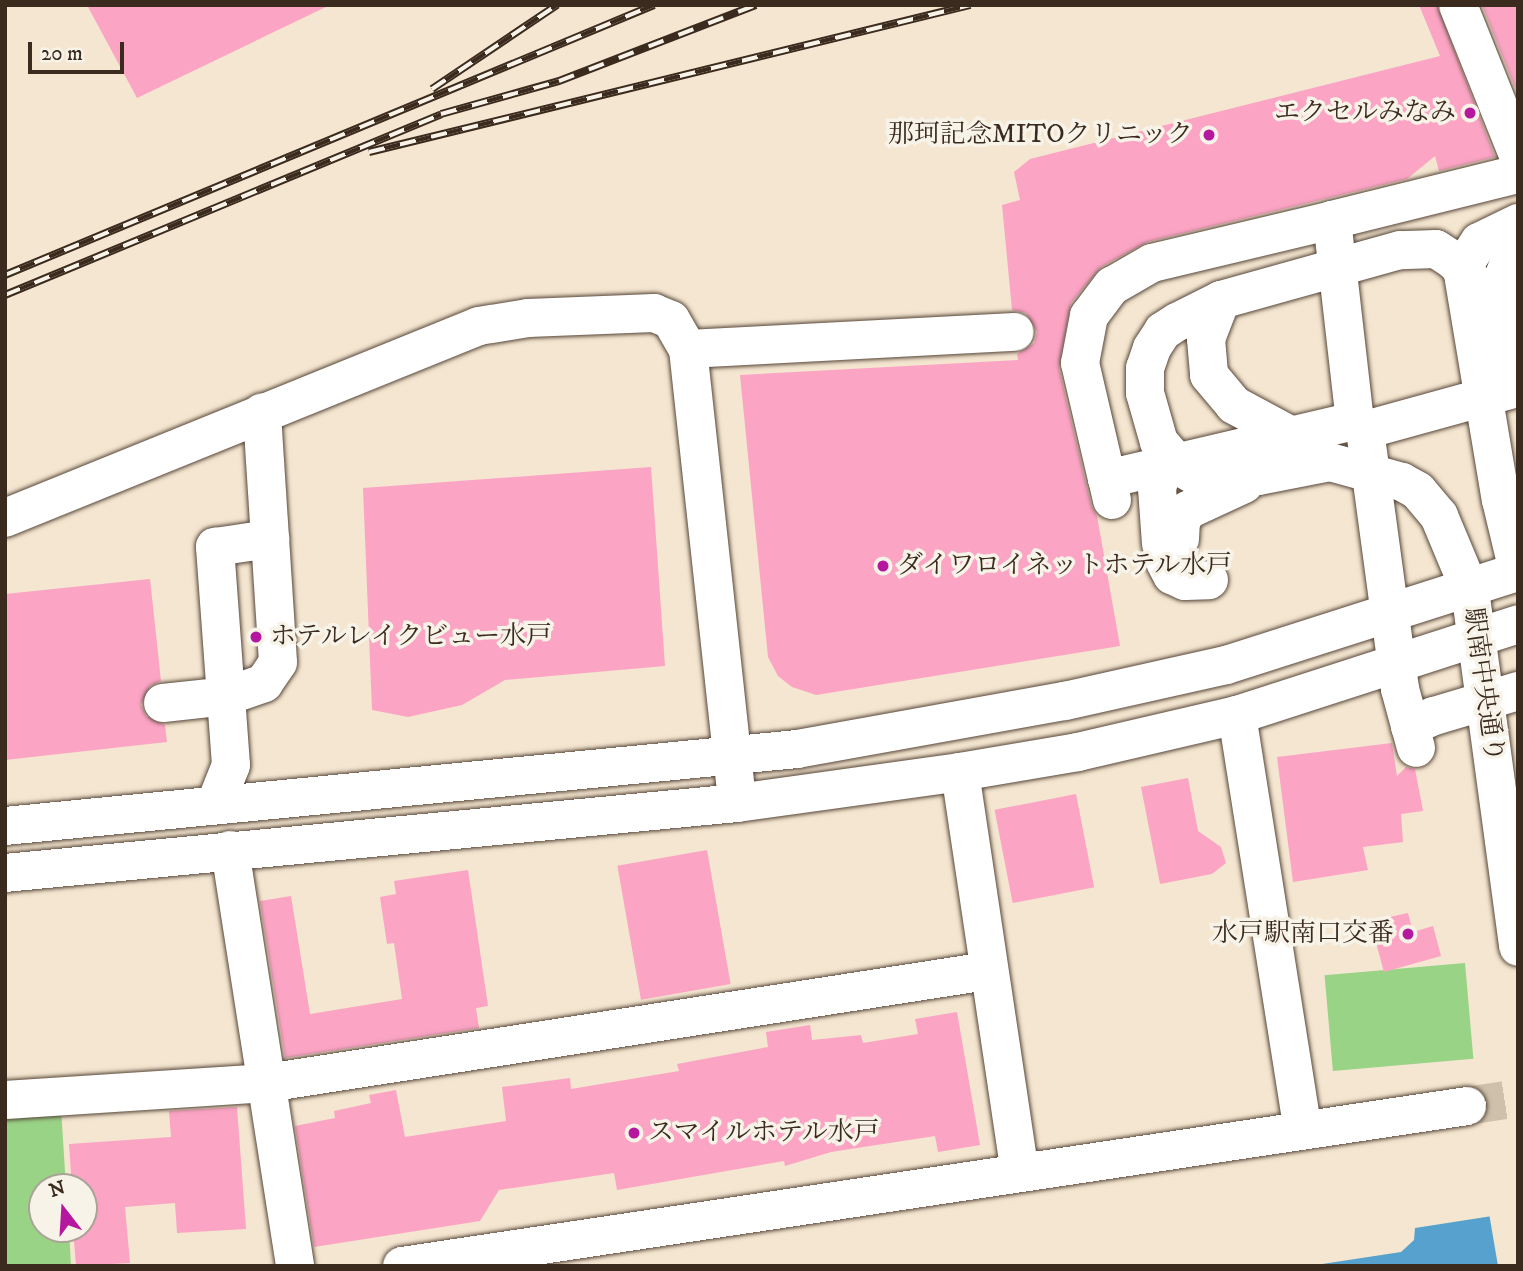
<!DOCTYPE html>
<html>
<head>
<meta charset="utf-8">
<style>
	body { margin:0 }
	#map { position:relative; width:1523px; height:1271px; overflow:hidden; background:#f4e6d0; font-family:"IM FELL DW Pica","Noto Serif JP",serif }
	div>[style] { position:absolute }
	.green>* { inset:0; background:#99d386; transform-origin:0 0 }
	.water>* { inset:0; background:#57a1cf }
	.pier>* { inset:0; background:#f4e6d0 }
	.building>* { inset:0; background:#fba4c4; transform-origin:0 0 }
	.minor-tunnel>* { height:38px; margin-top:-19px; transform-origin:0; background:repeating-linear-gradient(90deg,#cfc0ac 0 38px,transparent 0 57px) }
	.roads { filter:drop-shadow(0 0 2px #574639) drop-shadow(0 0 2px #574639) }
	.minor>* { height:38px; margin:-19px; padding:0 19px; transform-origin:19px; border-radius:19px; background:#fff }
	.rail>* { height:8px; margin-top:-4px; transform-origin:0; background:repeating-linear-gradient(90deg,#f7f3e8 0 16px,#3b2a1e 0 32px); box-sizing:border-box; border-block:2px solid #3b2a1e }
	.dots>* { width:19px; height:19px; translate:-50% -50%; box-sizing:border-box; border:4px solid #f7f3e8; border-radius:50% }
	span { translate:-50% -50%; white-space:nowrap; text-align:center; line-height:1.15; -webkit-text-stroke:7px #f7f3e8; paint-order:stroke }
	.poi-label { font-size:26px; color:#3b2a1e }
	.right { translate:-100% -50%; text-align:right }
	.left { translate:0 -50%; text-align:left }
	.street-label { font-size:26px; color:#3b2a1e }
	.frame { position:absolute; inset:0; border:7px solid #3b2a1e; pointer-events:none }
	.north { position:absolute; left:28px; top:1173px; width:70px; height:70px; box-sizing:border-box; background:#f7f3e8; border:2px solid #aca397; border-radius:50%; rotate:343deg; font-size:19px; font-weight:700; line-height:28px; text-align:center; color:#3b2a1e }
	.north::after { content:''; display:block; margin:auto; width:24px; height:32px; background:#b5179e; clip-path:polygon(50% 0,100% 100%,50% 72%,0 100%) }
	.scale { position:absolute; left:28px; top:42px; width:96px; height:32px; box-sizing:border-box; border:4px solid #3b2a1e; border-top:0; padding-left:9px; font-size:21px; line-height:24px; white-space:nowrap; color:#3b2a1e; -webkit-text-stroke:5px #f7f3e8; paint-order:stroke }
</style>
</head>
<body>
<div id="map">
	<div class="green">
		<i style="left:1465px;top:963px;width:96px;height:141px;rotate:85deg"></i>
		<i style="clip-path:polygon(61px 1108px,66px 1187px,42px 1187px,42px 1229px,69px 1229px,71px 1266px,5px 1266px,5px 1111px)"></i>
	</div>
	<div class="water">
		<i style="clip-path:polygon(1518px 1212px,1518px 1266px,1309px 1266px,1401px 1252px,1414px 1240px,1415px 1228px)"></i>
	</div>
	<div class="pier">
		<i style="clip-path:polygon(1518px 1208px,1518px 1266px,1498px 1266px,1489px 1213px)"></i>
	</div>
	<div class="building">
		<i style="clip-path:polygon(87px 5px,330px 5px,137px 98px)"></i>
		<i style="clip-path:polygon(1419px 5px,1437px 5px,1495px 157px,1439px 171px,1435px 156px,1407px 179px,1147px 242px,1101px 267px,1071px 303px,1059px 368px,1091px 505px,1097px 516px,1120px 646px,816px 695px,792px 687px,778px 676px,768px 657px,740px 375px,1018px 360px,1017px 354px,1034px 343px,1037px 332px,1026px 313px,1012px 310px,1002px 205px,1020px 200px,1014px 172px,1030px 159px,1440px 56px)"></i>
		<i style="clip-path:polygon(1482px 5px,1518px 5px,1518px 95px)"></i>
		<i style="clip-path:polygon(651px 467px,665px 666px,505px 680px,462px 705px,408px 717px,372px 710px,363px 488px)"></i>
		<i style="clip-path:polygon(150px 579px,161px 681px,150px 686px,141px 705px,146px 716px,165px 725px,167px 742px,5px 760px,5px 594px)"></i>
		<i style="clip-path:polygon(1392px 743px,1397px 776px,1406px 767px,1415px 769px,1423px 811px,1401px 814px,1403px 842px,1363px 847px,1368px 870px,1293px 882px,1277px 757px)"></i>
		<i style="clip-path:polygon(1188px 778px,1198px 831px,1221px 847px,1226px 863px,1212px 874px,1160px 884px,1141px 787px)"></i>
		<i style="left:1076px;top:794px;width:95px;height:83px;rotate:79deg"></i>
		<i style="left:707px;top:850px;width:136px;height:91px;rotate:80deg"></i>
		<i style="clip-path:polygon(468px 870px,488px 1006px,476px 1008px,479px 1028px,285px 1058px,260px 901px,291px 896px,310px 1014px,402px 999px,394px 943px,387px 944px,380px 897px,396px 894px,394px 881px)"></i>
		<i style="clip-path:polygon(1408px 913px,1413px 932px,1433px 926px,1441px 956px,1384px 972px,1375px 939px,1381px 937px,1376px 920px)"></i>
		<i style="clip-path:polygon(957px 1012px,980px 1145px,938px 1152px,935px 1136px,831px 1152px,785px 1166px,784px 1161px,617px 1190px,614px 1173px,499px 1190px,480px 1221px,314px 1247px,295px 1126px,335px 1118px,334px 1111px,371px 1103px,369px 1095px,396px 1090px,405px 1137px,506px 1121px,502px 1087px,570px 1078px,571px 1089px,679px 1071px,677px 1064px,768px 1047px,766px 1032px,810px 1025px,812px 1040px,861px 1035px,863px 1043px,918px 1034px,915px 1019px)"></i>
		<i style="clip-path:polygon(237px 1107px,246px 1229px,177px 1233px,175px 1203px,125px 1207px,130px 1263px,76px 1266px,73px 1229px,84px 1229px,84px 1187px,72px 1187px,69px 1144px,171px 1137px,169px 1111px)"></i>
	</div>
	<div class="minor-tunnel">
		<i style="left:1467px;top:1106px;width:52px;rotate:-8.9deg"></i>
	</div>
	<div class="roads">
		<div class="minor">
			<i style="left:1458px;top:5px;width:162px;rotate:68.2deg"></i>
			<i style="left:1332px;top:220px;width:192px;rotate:-13.9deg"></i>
			<i style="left:1518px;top:223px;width:43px;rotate:154deg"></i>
			<i style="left:1479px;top:242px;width:31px;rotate:123deg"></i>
			<i style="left:1462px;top:268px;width:235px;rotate:80.5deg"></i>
			<i style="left:1501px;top:500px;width:73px;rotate:76.5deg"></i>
			<i style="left:1518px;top:239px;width:42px;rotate:111deg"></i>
			<i style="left:1503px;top:278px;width:34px;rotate:92deg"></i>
			<i style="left:1502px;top:312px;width:70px;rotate:76.8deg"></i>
			<i style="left:1221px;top:300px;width:42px;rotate:111deg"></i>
			<i style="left:1206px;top:339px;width:36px;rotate:85deg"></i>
			<i style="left:1209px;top:375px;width:39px;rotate:50deg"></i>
			<i style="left:1234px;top:405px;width:76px;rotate:28.2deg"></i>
			<i style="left:1502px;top:312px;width:71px;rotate:-133.3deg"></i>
			<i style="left:1453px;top:260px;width:20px;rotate:-147deg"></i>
			<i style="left:1436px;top:249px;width:36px;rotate:178deg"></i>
			<i style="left:1400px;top:250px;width:186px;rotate:164.4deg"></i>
			<i style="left:1221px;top:300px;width:49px;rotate:153.4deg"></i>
			<i style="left:1177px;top:322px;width:17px;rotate:147deg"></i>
			<i style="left:1163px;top:331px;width:20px;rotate:123deg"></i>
			<i style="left:1152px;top:348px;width:21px;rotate:109deg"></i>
			<i style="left:1145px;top:368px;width:25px;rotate:90deg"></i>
			<i style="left:1145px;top:393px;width:51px;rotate:74.1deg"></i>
			<i style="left:1159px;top:442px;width:35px;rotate:49deg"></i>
			<i style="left:1182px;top:468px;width:20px;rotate:30deg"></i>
			<i style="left:1199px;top:478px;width:59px;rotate:-1.9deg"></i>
			<i style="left:1258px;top:476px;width:73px;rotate:-11deg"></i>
			<i style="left:1330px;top:462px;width:75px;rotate:15.5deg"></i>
			<i style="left:1402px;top:482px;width:18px;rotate:29deg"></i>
			<i style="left:1418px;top:491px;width:33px;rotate:50deg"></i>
			<i style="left:1439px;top:516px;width:80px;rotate:67.3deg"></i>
			<i style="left:1470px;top:590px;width:360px;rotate:82.3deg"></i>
			<i style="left:688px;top:349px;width:327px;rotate:-3deg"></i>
			<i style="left:1365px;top:430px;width:159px;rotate:-15.4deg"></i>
			<i style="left:1107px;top:479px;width:119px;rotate:-103.1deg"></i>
			<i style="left:1080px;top:363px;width:48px;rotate:-79.2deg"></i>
			<i style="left:1089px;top:316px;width:38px;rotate:-53deg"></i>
			<i style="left:1112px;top:286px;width:46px;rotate:-29.9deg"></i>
			<i style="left:1152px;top:263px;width:185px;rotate:-13.4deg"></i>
			<i style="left:1332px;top:220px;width:202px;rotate:83.5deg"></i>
			<i style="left:1112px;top:500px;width:22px;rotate:-103deg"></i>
			<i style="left:1107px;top:479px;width:255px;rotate:-13.2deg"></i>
			<i style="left:1355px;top:421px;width:13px;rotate:42deg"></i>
			<i style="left:1365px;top:430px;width:261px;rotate:82.3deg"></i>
			<i style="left:1400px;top:689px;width:61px;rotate:74.8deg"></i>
			<i style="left:5px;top:518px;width:511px;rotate:-22.05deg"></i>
			<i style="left:479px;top:326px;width:50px;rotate:-9.3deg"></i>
			<i style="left:528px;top:318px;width:126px;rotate:-2.3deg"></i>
			<i style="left:654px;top:313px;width:18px;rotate:22deg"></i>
			<i style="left:671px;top:320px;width:34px;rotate:60deg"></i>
			<i style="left:688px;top:349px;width:438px;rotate:83.8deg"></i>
			<i style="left:1180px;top:539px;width:18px;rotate:-87deg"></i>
			<i style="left:1181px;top:521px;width:13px;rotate:-58deg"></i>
			<i style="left:1188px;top:510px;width:62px;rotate:-24.9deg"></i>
			<i style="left:1161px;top:544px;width:56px;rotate:-94.1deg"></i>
			<i style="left:1157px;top:488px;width:35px;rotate:-72deg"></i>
			<i style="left:1165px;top:562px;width:15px;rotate:62deg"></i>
			<i style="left:1172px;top:575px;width:14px;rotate:25deg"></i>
			<i style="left:1185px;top:581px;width:24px;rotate:-2deg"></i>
			<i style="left:163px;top:703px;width:64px;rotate:-6.2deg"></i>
			<i style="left:227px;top:696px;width:39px;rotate:-19deg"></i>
			<i style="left:264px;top:683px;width:25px;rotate:-56deg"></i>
			<i style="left:278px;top:662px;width:250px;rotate:-93.7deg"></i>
			<i style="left:1237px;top:715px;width:420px;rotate:81deg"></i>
			<i style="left:1410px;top:727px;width:26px;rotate:-25deg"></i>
			<i style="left:1434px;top:716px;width:88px;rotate:-16.6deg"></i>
			<i style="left:960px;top:772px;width:405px;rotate:81.5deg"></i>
			<i style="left:215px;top:805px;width:43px;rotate:-68.2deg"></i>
			<i style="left:231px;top:765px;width:219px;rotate:-94.2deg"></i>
			<i style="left:215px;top:547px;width:56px;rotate:-8.3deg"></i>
			<i style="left:5px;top:826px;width:796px;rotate:-5.55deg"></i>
			<i style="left:797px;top:749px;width:272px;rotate:-10.2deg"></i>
			<i style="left:1065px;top:701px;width:165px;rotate:-12.6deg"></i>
			<i style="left:1226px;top:665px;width:306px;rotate:-17.7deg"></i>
			<i style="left:230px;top:850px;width:421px;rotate:81.1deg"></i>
			<i style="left:5px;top:873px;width:735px;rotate:-5.46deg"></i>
			<i style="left:737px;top:803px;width:225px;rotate:-7.9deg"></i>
			<i style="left:960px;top:772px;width:120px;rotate:-9.6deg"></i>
			<i style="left:1078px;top:752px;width:163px;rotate:-13.1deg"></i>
			<i style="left:1237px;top:715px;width:295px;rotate:-17.9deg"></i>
			<i style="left:5px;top:1100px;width:263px;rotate:-3.7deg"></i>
			<i style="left:267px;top:1083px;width:729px;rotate:-8.84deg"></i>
			<i style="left:402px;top:1266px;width:1077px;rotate:-8.54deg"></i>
		</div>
	</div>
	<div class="rail">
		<i style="left:432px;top:89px;width:151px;rotate:-33.9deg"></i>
		<i style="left:369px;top:152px;width:619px;rotate:-13.74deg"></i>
		<i style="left:5px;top:275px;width:703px;rotate:-22.59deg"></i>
		<i style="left:5px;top:295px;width:472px;rotate:-22.5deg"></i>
		<i style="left:441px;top:114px;width:123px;rotate:-15.6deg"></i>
		<i style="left:559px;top:81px;width:211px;rotate:-21.1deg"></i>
	</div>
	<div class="dots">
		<i style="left:1470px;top:113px;background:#b5179e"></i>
		<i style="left:1209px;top:135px;background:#b5179e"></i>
		<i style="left:883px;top:566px;background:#b5179e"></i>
		<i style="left:256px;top:637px;background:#b5179e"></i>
		<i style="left:1408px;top:934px;background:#b5179e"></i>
		<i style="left:634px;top:1133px;background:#b5179e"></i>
	</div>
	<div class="poi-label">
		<span class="right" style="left:1456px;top:113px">エクセルみなみ</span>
		<span class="right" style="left:1193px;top:135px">那珂記念MITOクリニック</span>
		<span class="left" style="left:897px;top:566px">ダイワロイネットホテル水戸</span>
		<span class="left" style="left:270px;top:637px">ホテルレイクビュー水戸</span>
		<span class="right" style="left:1394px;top:934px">水戸駅南口交番</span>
		<span class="left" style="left:648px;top:1133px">スマイルホテル水戸</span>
	</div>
	<div class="street-label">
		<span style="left:1483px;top:685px;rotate:82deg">駅南中央通り</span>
	</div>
	<div class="frame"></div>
	<div class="north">N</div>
	<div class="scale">20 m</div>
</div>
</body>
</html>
